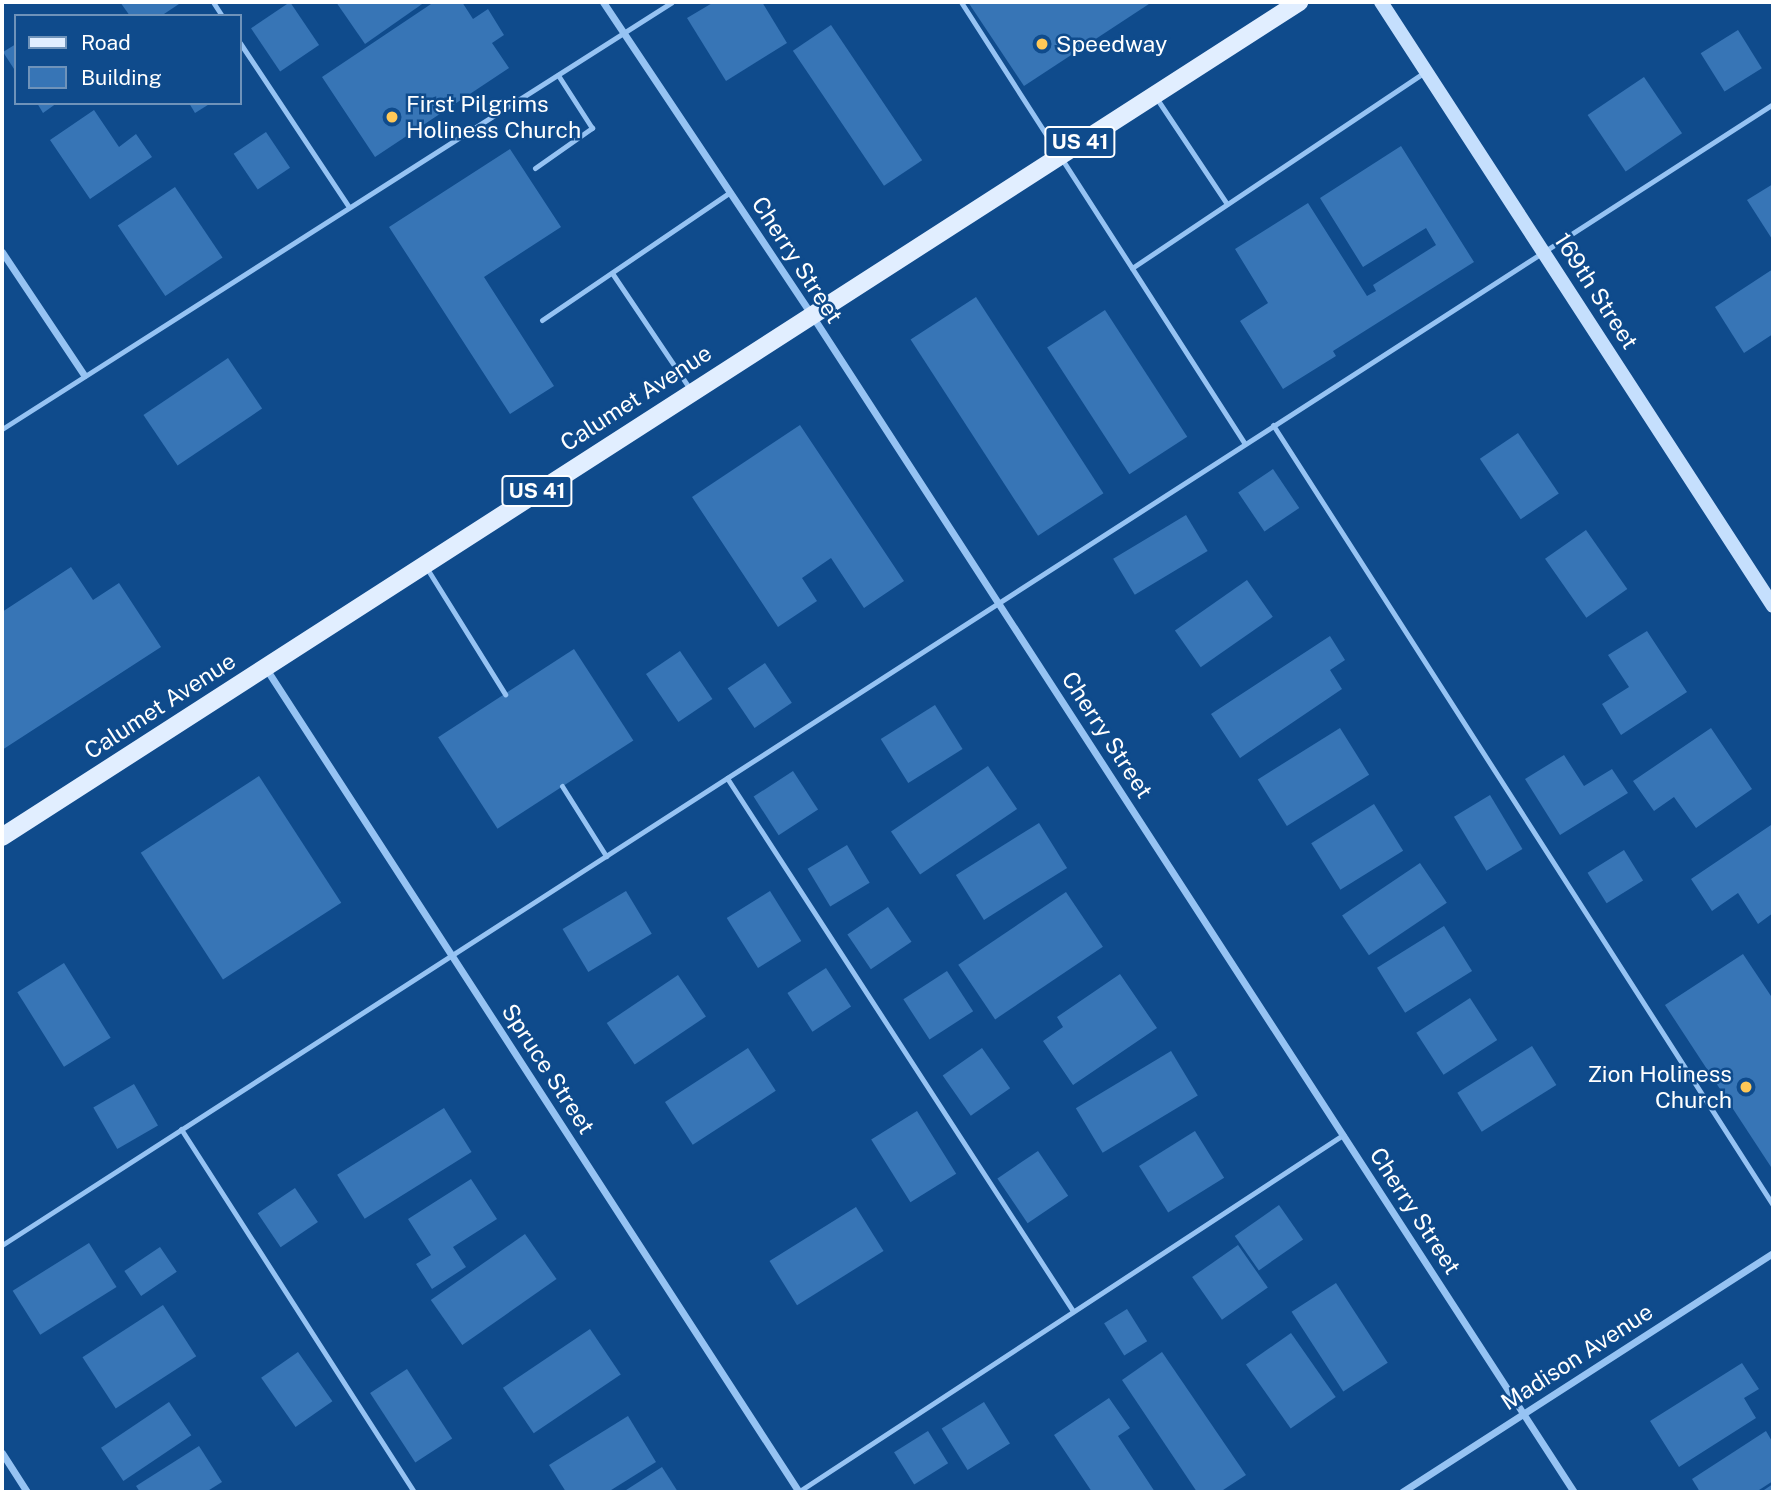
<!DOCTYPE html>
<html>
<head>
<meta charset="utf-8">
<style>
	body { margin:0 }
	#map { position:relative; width:1775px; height:1494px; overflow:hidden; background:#0f4b8c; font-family:"Public Sans",sans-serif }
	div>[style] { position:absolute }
	.building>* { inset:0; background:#3775b6; transform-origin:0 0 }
	.lane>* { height:5px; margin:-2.5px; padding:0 2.5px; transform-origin:2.5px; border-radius:2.5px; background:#96c3f3 }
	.street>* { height:7px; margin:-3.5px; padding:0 3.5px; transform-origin:3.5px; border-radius:3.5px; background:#96c3f3 }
	.secondary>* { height:14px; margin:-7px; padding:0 7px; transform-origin:7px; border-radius:7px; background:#c5dffd }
	.primary>* { height:18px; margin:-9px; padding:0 9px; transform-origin:9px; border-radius:9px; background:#e1eeff }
	.dots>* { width:19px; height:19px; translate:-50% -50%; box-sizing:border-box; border:4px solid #0f4b8c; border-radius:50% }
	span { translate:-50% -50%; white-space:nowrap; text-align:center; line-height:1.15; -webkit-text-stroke:5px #0f4b8c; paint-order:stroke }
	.shield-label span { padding:2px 5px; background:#0f4b8c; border:2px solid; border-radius:5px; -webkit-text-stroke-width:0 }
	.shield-label { font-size:21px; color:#fff; font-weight:700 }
	.poi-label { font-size:23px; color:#fff }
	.left { translate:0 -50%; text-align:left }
	.right { translate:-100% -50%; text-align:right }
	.street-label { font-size:23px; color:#fff }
	.frame { position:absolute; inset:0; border:4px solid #fff; pointer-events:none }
	.legend { position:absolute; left:14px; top:14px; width:228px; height:91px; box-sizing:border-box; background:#0f4b8c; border:2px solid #6f93ba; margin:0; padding:9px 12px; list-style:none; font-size:21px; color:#fff }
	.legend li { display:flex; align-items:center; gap:14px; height:35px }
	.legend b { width:35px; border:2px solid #6f93ba }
</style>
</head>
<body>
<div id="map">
	<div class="building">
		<i style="clip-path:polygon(120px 2px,178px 2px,179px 4px,161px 16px,130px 16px)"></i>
		<i style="left:290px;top:2px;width:52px;height:47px;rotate:56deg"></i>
		<i style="clip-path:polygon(336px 2px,425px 2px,365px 44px)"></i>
		<i style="clip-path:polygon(434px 2px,462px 2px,473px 19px,488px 9px,504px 35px,492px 43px,509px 68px,375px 157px,322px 77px)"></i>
		<i style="clip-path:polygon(714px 2px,762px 2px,787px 43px,726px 81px,687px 18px)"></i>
		<i style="clip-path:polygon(968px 2px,1152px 2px,1024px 86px)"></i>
		<i style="left:831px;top:25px;width:163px;height:46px;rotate:56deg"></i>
		<i style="left:1738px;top:30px;width:45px;height:44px;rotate:58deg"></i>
		<i style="clip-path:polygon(16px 44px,16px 72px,3px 52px)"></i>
		<i style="left:1644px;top:77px;width:68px;height:68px;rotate:56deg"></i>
		<i style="clip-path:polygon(37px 103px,57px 103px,43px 113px)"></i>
		<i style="clip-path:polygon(189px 103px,211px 103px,195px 113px)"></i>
		<i style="clip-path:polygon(94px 110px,119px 147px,136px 134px,152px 157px,90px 199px,50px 140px)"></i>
		<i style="left:266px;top:132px;width:43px;height:39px;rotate:56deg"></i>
		<i style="clip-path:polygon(1401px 146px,1474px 262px,1333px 351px,1336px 356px,1283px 389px,1240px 321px,1268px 303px,1235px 249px,1308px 203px,1367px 296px,1376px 291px,1373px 285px,1436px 245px,1426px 228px,1363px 267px,1320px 198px)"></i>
		<i style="clip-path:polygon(510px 149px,561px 227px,484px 277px,554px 386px,510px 414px,389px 227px)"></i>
		<i style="clip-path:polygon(1773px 184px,1773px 238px,1772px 239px,1747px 200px)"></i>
		<i style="left:175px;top:187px;width:85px;height:69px;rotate:56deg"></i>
		<i style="clip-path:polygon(1773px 269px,1773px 334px,1744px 353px,1715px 307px)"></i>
		<i style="left:976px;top:297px;width:234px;height:78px;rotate:57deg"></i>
		<i style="left:1105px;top:310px;width:151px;height:69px;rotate:57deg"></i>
		<i style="left:228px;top:358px;width:61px;height:102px;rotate:56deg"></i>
		<i style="clip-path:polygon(800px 425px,904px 581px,864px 608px,831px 558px,802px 578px,817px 601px,778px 627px,692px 497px)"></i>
		<i style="left:1518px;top:433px;width:73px;height:46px;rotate:56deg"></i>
		<i style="left:1273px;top:469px;width:47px;height:42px;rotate:56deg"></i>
		<i style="left:1186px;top:515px;width:42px;height:85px;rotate:59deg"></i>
		<i style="left:1586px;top:530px;width:72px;height:50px;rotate:55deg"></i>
		<i style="clip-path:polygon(71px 567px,93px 600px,119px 583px,161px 647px,2px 750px,2px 612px)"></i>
		<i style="left:1247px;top:580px;width:45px;height:88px;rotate:55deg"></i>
		<i style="clip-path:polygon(1647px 631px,1687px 692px,1621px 735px,1602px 704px,1629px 687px,1608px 655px)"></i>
		<i style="clip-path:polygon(1330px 636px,1345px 660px,1330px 670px,1342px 689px,1240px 758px,1211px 714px)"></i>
		<i style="left:574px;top:649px;width:109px;height:162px;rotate:57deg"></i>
		<i style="left:680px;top:651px;width:58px;height:41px;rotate:56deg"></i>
		<i style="left:765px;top:663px;width:48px;height:45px;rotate:56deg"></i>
		<i style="left:935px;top:705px;width:52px;height:64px;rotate:58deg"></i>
		<i style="left:1340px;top:728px;width:55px;height:97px;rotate:58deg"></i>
		<i style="clip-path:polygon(1711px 728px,1752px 789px,1696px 828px,1674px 797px,1654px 811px,1633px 781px)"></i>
		<i style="clip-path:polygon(1564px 755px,1584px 786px,1612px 769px,1628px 793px,1560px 835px,1525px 779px)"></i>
		<i style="left:988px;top:766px;width:52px;height:117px;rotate:56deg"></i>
		<i style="left:793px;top:771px;width:46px;height:47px;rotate:57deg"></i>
		<i style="left:259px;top:776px;width:151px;height:141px;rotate:57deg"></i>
		<i style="left:1490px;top:795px;width:63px;height:42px;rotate:59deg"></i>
		<i style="left:1374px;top:804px;width:55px;height:74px;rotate:58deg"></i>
		<i style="left:1039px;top:823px;width:53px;height:98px;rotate:58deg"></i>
		<i style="clip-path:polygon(1771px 825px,1773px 913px,1758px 924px,1738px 893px,1712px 911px,1691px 879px)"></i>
		<i style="left:847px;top:845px;width:44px;height:46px;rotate:59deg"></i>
		<i style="left:1624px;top:850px;width:36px;height:43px;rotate:58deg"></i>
		<i style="left:1420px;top:863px;width:48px;height:94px;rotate:56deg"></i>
		<i style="left:626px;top:891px;width:50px;height:74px;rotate:59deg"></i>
		<i style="left:770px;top:891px;width:59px;height:51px;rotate:58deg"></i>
		<i style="left:1066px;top:892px;width:66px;height:130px;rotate:56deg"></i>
		<i style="left:888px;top:907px;width:42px;height:49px;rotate:56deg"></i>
		<i style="left:1444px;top:926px;width:53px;height:79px;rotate:58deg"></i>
		<i style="clip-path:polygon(1743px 954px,1773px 999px,1773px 1170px,1665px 1005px)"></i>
		<i style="left:64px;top:963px;width:88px;height:55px;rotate:58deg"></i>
		<i style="left:826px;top:968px;width:46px;height:46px;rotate:57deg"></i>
		<i style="left:947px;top:971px;width:48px;height:52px;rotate:57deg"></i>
		<i style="clip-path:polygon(1120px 974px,1157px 1028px,1073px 1085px,1043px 1041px,1063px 1027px,1057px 1017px)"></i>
		<i style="left:678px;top:975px;width:50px;height:86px;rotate:56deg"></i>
		<i style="left:1470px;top:998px;width:50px;height:64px;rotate:57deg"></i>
		<i style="left:1532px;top:1046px;width:46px;height:88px;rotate:58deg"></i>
		<i style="left:748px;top:1048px;width:51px;height:99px;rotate:57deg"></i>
		<i style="left:982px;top:1048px;width:49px;height:48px;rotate:55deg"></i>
		<i style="left:1171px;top:1051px;width:52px;height:111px;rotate:59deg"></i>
		<i style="left:134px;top:1084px;width:48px;height:47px;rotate:60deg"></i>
		<i style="left:444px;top:1108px;width:52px;height:126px;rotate:58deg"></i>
		<i style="left:917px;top:1111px;width:74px;height:54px;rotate:58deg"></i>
		<i style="left:1195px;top:1131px;width:55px;height:66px;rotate:58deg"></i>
		<i style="left:1038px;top:1151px;width:54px;height:49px;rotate:56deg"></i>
		<i style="clip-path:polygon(471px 1179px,497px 1219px,453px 1247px,466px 1267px,432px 1289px,416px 1264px,431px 1255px,408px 1219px)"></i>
		<i style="left:295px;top:1188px;width:41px;height:45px;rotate:56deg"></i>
		<i style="left:1279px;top:1205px;width:42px;height:54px;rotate:55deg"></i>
		<i style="left:856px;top:1207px;width:52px;height:102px;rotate:58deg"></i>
		<i style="left:525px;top:1234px;width:55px;height:115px;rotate:55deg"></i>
		<i style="left:89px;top:1243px;width:52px;height:90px;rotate:58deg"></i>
		<i style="left:1238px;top:1245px;width:52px;height:56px;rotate:55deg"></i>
		<i style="left:160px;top:1247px;width:30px;height:43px;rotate:56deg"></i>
		<i style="left:1336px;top:1283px;width:95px;height:53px;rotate:57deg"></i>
		<i style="left:163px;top:1305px;width:61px;height:96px;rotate:57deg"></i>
		<i style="left:1127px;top:1309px;width:38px;height:27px;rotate:58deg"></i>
		<i style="left:590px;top:1329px;width:55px;height:105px;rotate:56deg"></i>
		<i style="left:1291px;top:1333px;width:78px;height:55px;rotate:55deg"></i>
		<i style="left:298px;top:1352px;width:60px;height:45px;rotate:55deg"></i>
		<i style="clip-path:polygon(1162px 1352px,1246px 1475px,1220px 1492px,1197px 1492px,1122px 1380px)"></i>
		<i style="clip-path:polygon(1742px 1363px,1759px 1389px,1744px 1398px,1756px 1418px,1679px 1467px,1650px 1421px)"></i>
		<i style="left:407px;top:1369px;width:83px;height:44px;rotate:57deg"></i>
		<i style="clip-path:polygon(1109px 1398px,1130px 1428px,1118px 1436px,1155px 1492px,1092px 1492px,1054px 1435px)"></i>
		<i style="left:169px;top:1402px;width:40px;height:82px;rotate:56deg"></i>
		<i style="left:984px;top:1402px;width:49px;height:50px;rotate:58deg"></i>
		<i style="clip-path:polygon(628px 1416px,656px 1462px,608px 1492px,566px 1492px,549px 1465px)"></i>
		<i style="left:928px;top:1431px;width:38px;height:40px;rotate:58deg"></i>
		<i style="clip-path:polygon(1766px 1431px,1773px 1443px,1773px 1481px,1756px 1492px,1700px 1492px,1692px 1479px)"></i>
		<i style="clip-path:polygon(199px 1446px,222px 1482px,206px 1492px,140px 1492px,136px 1486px)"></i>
		<i style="clip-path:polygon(662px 1467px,678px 1492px,623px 1492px)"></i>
		<i style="clip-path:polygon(1773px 1484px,1773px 1492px,1761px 1492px)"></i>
	</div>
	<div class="lane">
		<i style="left:213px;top:2px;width:17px;rotate:57deg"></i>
		<i style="left:961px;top:2px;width:525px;rotate:57.28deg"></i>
		<i style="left:240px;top:43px;width:197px;rotate:56.4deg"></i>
		<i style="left:1157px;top:99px;width:126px;rotate:56.3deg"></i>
		<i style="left:535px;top:168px;width:70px;rotate:-35.1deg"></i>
		<i style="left:592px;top:128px;width:63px;rotate:-122.7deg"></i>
		<i style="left:1132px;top:268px;width:354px;rotate:-33.8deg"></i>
		<i style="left:612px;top:273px;width:140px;rotate:56.1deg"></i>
		<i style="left:542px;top:320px;width:227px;rotate:-34.2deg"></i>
		<i style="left:1273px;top:425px;width:926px;rotate:57.34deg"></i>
		<i style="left:2px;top:429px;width:794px;rotate:-32.51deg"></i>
		<i style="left:426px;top:567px;width:150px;rotate:58.1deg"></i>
		<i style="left:727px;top:778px;width:635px;rotate:57.01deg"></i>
		<i style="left:562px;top:786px;width:83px;rotate:57.8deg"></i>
		<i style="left:181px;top:1129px;width:431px;rotate:57.3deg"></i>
		<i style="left:2px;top:1245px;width:2107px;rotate:-32.79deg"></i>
		<i style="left:798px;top:1492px;width:652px;rotate:-33.23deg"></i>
	</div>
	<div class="street">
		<i style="left:603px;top:2px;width:375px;rotate:56.3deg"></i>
		<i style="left:811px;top:314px;width:1404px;rotate:57.07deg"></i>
		<i style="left:2px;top:252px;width:148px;rotate:56.3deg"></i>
		<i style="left:265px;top:667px;width:983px;rotate:57.09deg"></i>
		<i style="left:2px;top:1453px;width:46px;rotate:57.3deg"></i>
		<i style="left:1402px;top:1492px;width:441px;rotate:-32.8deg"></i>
	</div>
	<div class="secondary">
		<i style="left:1381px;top:2px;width:720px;rotate:57.02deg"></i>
	</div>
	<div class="primary">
		<i style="left:2px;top:837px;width:1543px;rotate:-32.77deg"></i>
	</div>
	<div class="dots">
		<i style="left:1042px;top:44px;background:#ffc857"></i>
		<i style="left:392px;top:117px;background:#ffc857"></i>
		<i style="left:1746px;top:1087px;background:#ffc857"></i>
	</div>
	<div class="shield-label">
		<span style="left:1080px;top:142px">US 41</span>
		<span style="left:537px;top:491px">US 41</span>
	</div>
	<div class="poi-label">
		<span class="left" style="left:1056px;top:44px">Speedway</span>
		<span class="left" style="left:406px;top:117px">First Pilgrims<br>Holiness Church</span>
		<span class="right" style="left:1732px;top:1087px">Zion Holiness<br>Church</span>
	</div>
	<div class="street-label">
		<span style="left:797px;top:260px;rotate:57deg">Cherry Street</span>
		<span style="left:1596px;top:291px;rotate:57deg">169th Street</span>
		<span style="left:636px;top:398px;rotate:-33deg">Calumet Avenue</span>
		<span style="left:160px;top:706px;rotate:-33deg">Calumet Avenue</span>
		<span style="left:1107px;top:735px;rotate:57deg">Cherry Street</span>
		<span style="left:548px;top:1069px;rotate:57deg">Spruce Street</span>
		<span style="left:1415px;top:1211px;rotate:57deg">Cherry Street</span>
		<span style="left:1577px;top:1357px;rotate:-33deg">Madison Avenue</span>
	</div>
	<div class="frame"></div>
	<ul class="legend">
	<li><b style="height:9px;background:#e1eeff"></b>Road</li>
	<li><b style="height:19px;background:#3775b6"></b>Building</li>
	</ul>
</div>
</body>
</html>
